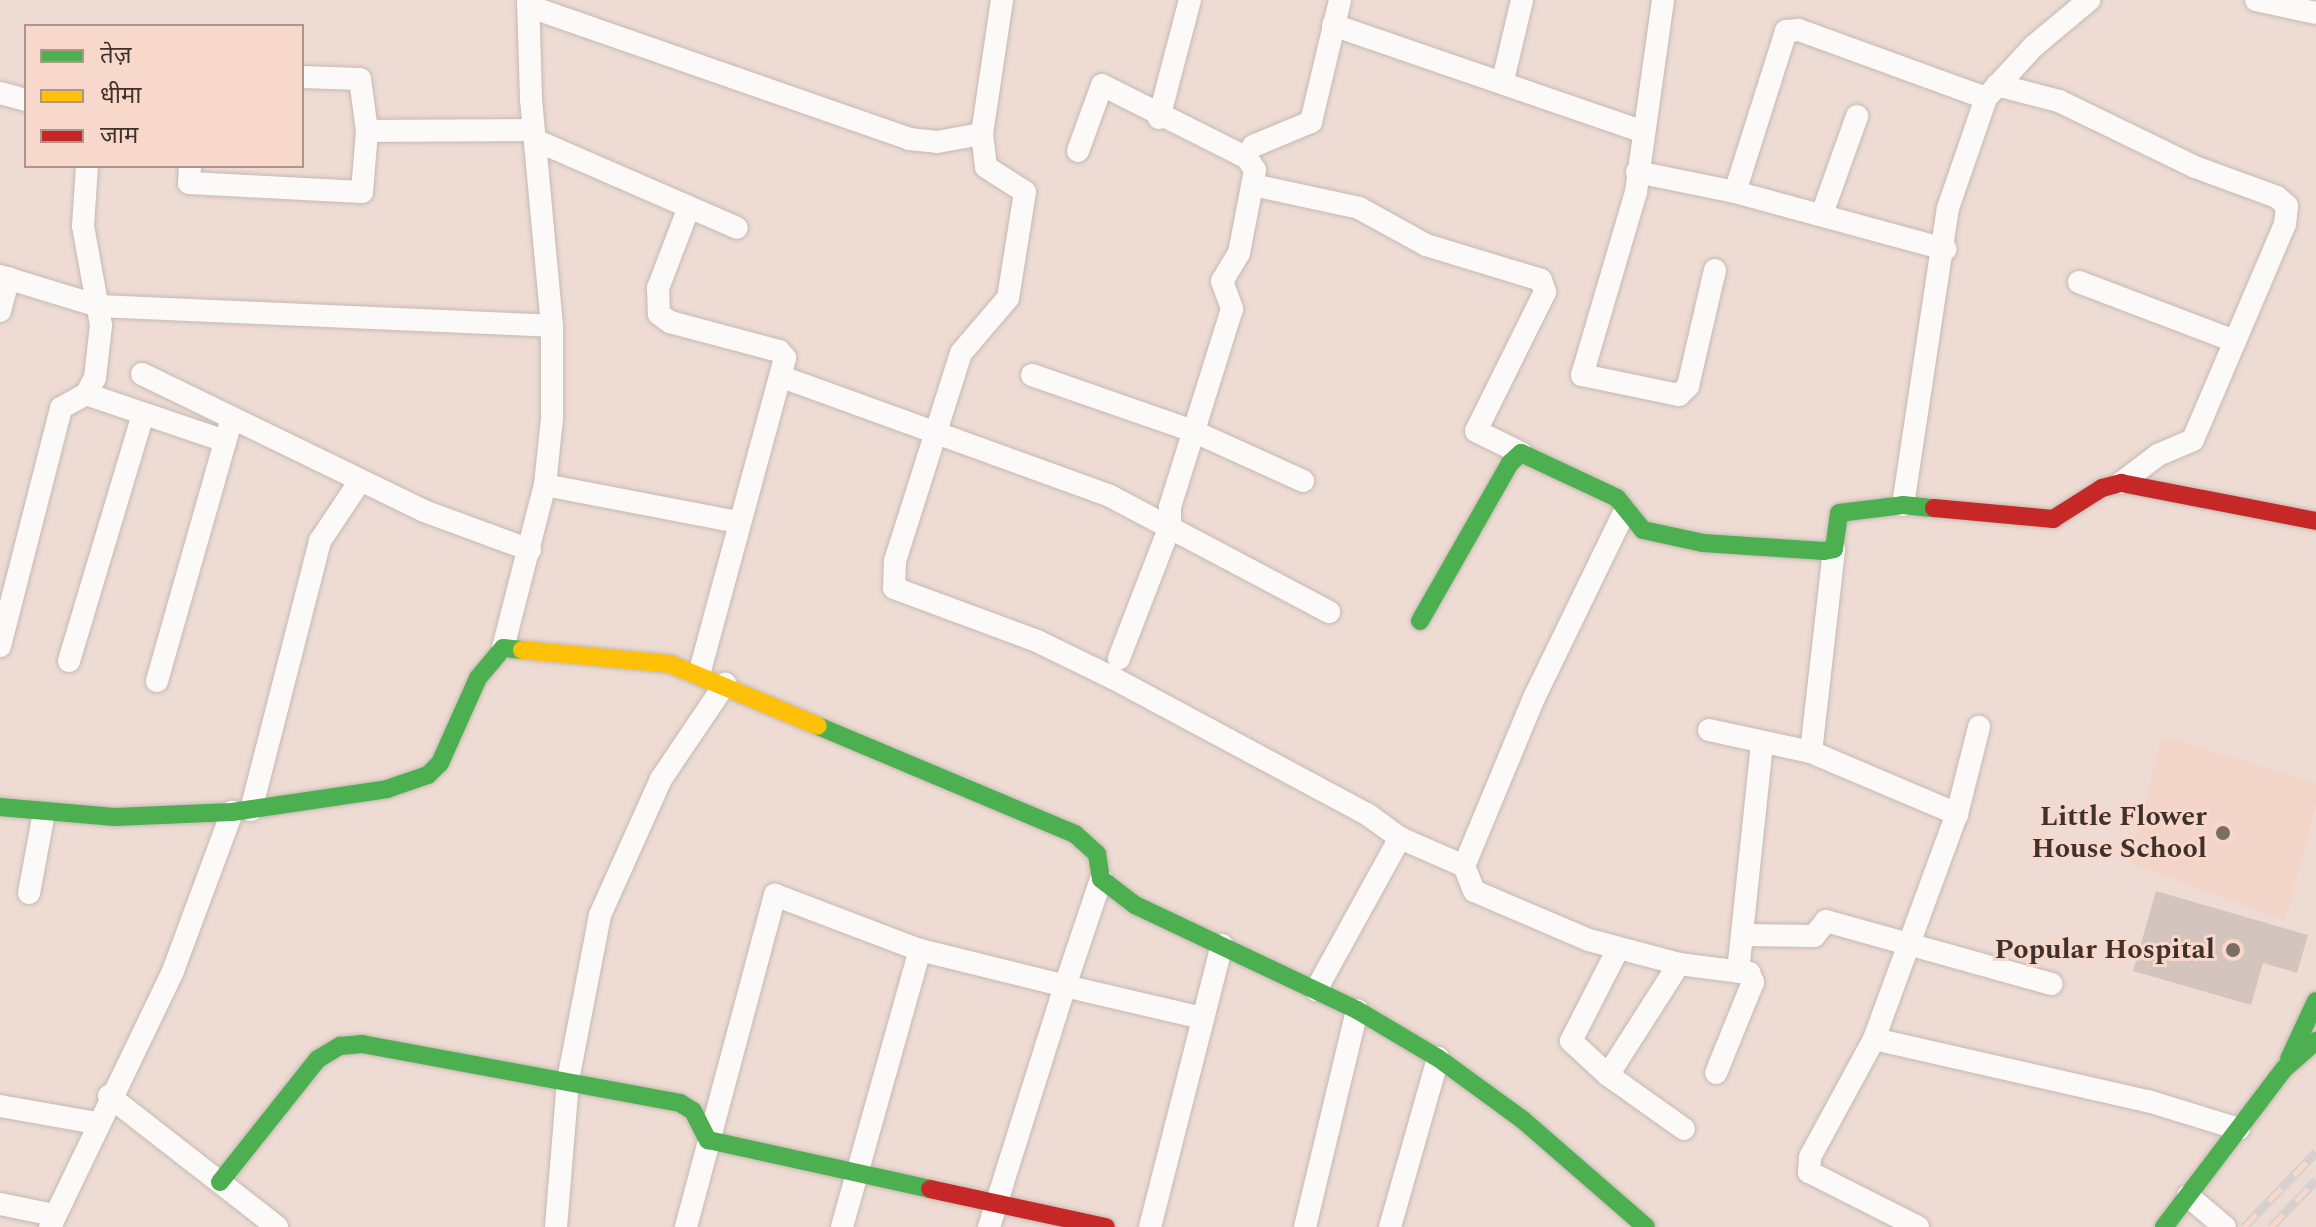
<!DOCTYPE html>
<html>
<head>
<meta charset="utf-8">
<style>
	body { margin:0 }
	#map { position:relative; width:2316px; height:1227px; overflow:hidden; background:#eedcd4; font-family:Spectral,"Noto Sans Devanagari",serif }
	div>[style] { position:absolute }
	.built>* { inset:0; background:#f2d5c8 }
	.building>* { inset:0; background:#d3c5be }
	.roads { filter:drop-shadow(0 0 2px #c6b9b2) drop-shadow(0 0 2px #c6b9b2) }
	.street>* { height:22px; margin:-11px; padding:0 11px; transform-origin:11px; border-radius:11px; background:#fcfaf9 }
	.fast>* { height:18px; margin:-9px; padding:0 9px; transform-origin:9px; border-radius:9px; background:#4caf50 }
	.slow>* { height:18px; margin:-9px; padding:0 9px; transform-origin:9px; border-radius:9px; background:#ffc107 }
	.jam>* { height:18px; margin:-9px; padding:0 9px; transform-origin:9px; border-radius:9px; background:#c62828 }
	.rail>* { height:9px; margin-top:-4.5px; transform-origin:0; background:repeating-linear-gradient(90deg,#f8d8ca 0 18px,#d5d0ce 0 36px); box-sizing:border-box; border-block:2px solid #d5d0ce }
	.dots>* { width:22px; height:22px; translate:-50% -50%; box-sizing:border-box; border:4px solid #f8d8ca; border-radius:50% }
	span { translate:-50% -50%; white-space:nowrap; text-align:center; line-height:1.15; -webkit-text-stroke:6px #f8d8ca; paint-order:stroke }
	.poi-label { font-size:28px; color:#3f322d; font-weight:700 }
	.right { translate:-100% -50%; text-align:right }
	.legend { position:absolute; left:24px; top:24px; width:280px; height:144px; box-sizing:border-box; background:#f8d8ca; border:2px solid #ae968b; margin:0; padding:10px 14px; list-style:none; font-size:24px; color:#3f322d }
	.legend li { display:flex; align-items:center; gap:16px; height:40px }
	.legend b { width:40px; border:2px solid #ae968b }
</style>
</head>
<body>
<div id="map">
	<div class="built">
		<i style="clip-path:polygon(2162px 736px,2316px 783px,2316px 804px,2285px 921px,2130px 863px)"></i>
	</div>
	<div class="building">
		<i style="clip-path:polygon(2156px 891px,2308px 935px,2297px 973px,2263px 963px,2251px 1005px,2133px 971px)"></i>
	</div>
	<div class="roads">
		<div class="street">
			<i style="left:1002px;top:0;width:135px;rotate:98.5deg"></i>
			<i style="left:982px;top:134px;width:33px;rotate:83deg"></i>
			<i style="left:986px;top:167px;width:46px;rotate:32.7deg"></i>
			<i style="left:1025px;top:192px;width:107px;rotate:99.1deg"></i>
			<i style="left:1008px;top:298px;width:72px;rotate:130.5deg"></i>
			<i style="left:961px;top:353px;width:218px;rotate:107.6deg"></i>
			<i style="left:895px;top:561px;width:27px;rotate:92deg"></i>
			<i style="left:894px;top:588px;width:153px;rotate:20.3deg"></i>
			<i style="left:1037px;top:641px;width:85px;rotate:26deg"></i>
			<i style="left:1113px;top:678px;width:288px;rotate:28.2deg"></i>
			<i style="left:1367px;top:814px;width:41px;rotate:36deg"></i>
			<i style="left:1663px;top:0;width:194px;rotate:98deg"></i>
			<i style="left:1636px;top:192px;width:191px;rotate:106.4deg"></i>
			<i style="left:1582px;top:375px;width:99px;rotate:11.7deg"></i>
			<i style="left:1679px;top:395px;width:13px;rotate:-45deg"></i>
			<i style="left:1688px;top:386px;width:119px;rotate:-76.9deg"></i>
			<i style="left:2256px;top:0;width:61px;rotate:12.2deg"></i>
			<i style="left:528px;top:6px;width:404px;rotate:19.2deg"></i>
			<i style="left:909px;top:139px;width:28px;rotate:6deg"></i>
			<i style="left:937px;top:142px;width:46px;rotate:-10.1deg"></i>
			<i style="left:1333px;top:25px;width:326px;rotate:19deg"></i>
			<i style="left:1503px;top:80px;width:82px;rotate:-76.6deg"></i>
			<i style="left:1997px;top:85px;width:64px;rotate:14.5deg"></i>
			<i style="left:2059px;top:101px;width:151px;rotate:25.9deg"></i>
			<i style="left:2195px;top:167px;width:87px;rotate:20.1deg"></i>
			<i style="left:2277px;top:197px;width:13px;rotate:42deg"></i>
			<i style="left:2287px;top:206px;width:18px;rotate:96deg"></i>
			<i style="left:2285px;top:224px;width:235px;rotate:113.1deg"></i>
			<i style="left:2193px;top:440px;width:38px;rotate:157deg"></i>
			<i style="left:2158px;top:455px;width:46px;rotate:142.9deg"></i>
			<i style="left:0;top:93px;width:27px;rotate:15deg"></i>
			<i style="left:1159px;top:118px;width:122px;rotate:-75.3deg"></i>
			<i style="left:367px;top:131px;width:166px;rotate:-0.3deg"></i>
			<i style="left:535px;top:140px;width:220px;rotate:23.5deg"></i>
			<i style="left:1253px;top:146px;width:63px;rotate:-22.5deg"></i>
			<i style="left:1311px;top:122px;width:125px;rotate:-76.6deg"></i>
			<i style="left:1078px;top:151px;width:70px;rotate:-70deg"></i>
			<i style="left:1102px;top:85px;width:162px;rotate:26.7deg"></i>
			<i style="left:1247px;top:158px;width:14px;rotate:56deg"></i>
			<i style="left:1255px;top:170px;width:85px;rotate:100.9deg"></i>
			<i style="left:1239px;top:253px;width:33px;rotate:121deg"></i>
			<i style="left:1222px;top:281px;width:30px;rotate:70deg"></i>
			<i style="left:1232px;top:309px;width:207px;rotate:107.4deg"></i>
			<i style="left:1170px;top:507px;width:19px;rotate:90deg"></i>
			<i style="left:1170px;top:526px;width:142px;rotate:111.1deg"></i>
			<i style="left:190px;top:166px;width:17px;rotate:93deg"></i>
			<i style="left:189px;top:183px;width:173px;rotate:3deg"></i>
			<i style="left:362px;top:192px;width:61px;rotate:-85.3deg"></i>
			<i style="left:367px;top:131px;width:52px;rotate:-97.7deg"></i>
			<i style="left:360px;top:79px;width:58px;rotate:-178deg"></i>
			<i style="left:1637px;top:172px;width:100px;rotate:11.5deg"></i>
			<i style="left:1735px;top:192px;width:218px;rotate:15.2deg"></i>
			<i style="left:1253px;top:185px;width:108px;rotate:12.2deg"></i>
			<i style="left:1359px;top:208px;width:77px;rotate:28.9deg"></i>
			<i style="left:1426px;top:245px;width:120px;rotate:16.9deg"></i>
			<i style="left:1541px;top:280px;width:13px;rotate:72deg"></i>
			<i style="left:1545px;top:292px;width:155px;rotate:116.4deg"></i>
			<i style="left:1476px;top:431px;width:50px;rotate:26.1deg"></i>
			<i style="left:1735px;top:192px;width:169px;rotate:-72.4deg"></i>
			<i style="left:1786px;top:31px;width:13px;rotate:-4deg"></i>
			<i style="left:1799px;top:30px;width:199px;rotate:20deg"></i>
			<i style="left:689px;top:207px;width:87px;rotate:110.9deg"></i>
			<i style="left:658px;top:288px;width:26px;rotate:88deg"></i>
			<i style="left:659px;top:314px;width:14px;rotate:36deg"></i>
			<i style="left:670px;top:322px;width:113px;rotate:14.9deg"></i>
			<i style="left:779px;top:351px;width:9px;rotate:49deg"></i>
			<i style="left:785px;top:358px;width:327px;rotate:105.2deg"></i>
			<i style="left:1822px;top:214px;width:104px;rotate:-70.3deg"></i>
			<i style="left:0;top:276px;width:102px;rotate:17deg"></i>
			<i style="left:98px;top:306px;width:454px;rotate:2.5deg"></i>
			<i style="left:2079px;top:282px;width:166px;rotate:20.8deg"></i>
			<i style="left:0;top:311px;width:34px;rotate:-75deg"></i>
			<i style="left:142px;top:374px;width:314px;rotate:25.9deg"></i>
			<i style="left:424px;top:511px;width:113px;rotate:20.2deg"></i>
			<i style="left:1032px;top:375px;width:170px;rotate:19.2deg"></i>
			<i style="left:1193px;top:431px;width:121px;rotate:24.4deg"></i>
			<i style="left:782px;top:377px;width:349px;rotate:19.9deg"></i>
			<i style="left:1110px;top:496px;width:248px;rotate:27.9deg"></i>
			<i style="left:86px;top:394px;width:147px;rotate:18.7deg"></i>
			<i style="left:545px;top:485px;width:196px;rotate:10.9deg"></i>
			<i style="left:1903px;top:505px;width:300px;rotate:-81.4deg"></i>
			<i style="left:1948px;top:208px;width:116px;rotate:-70.9deg"></i>
			<i style="left:1986px;top:98px;width:71px;rotate:-47.3deg"></i>
			<i style="left:2034px;top:46px;width:72px;rotate:-39.9deg"></i>
			<i style="left:0;top:646px;width:246px;rotate:-75.6deg"></i>
			<i style="left:61px;top:408px;width:29px;rotate:-29deg"></i>
			<i style="left:86px;top:394px;width:18px;rotate:-61deg"></i>
			<i style="left:95px;top:378px;width:53px;rotate:-83.5deg"></i>
			<i style="left:101px;top:325px;width:101px;rotate:-100.3deg"></i>
			<i style="left:83px;top:226px;width:60px;rotate:-86.2deg"></i>
			<i style="left:503px;top:648px;width:168px;rotate:-75.6deg"></i>
			<i style="left:545px;top:485px;width:67px;rotate:-84deg"></i>
			<i style="left:552px;top:418px;width:92px;rotate:-90deg"></i>
			<i style="left:552px;top:326px;width:228px;rotate:-95.3deg"></i>
			<i style="left:531px;top:99px;width:99px;rotate:-91.7deg"></i>
			<i style="left:69px;top:661px;width:258px;rotate:-73.3deg"></i>
			<i style="left:157px;top:681px;width:273px;rotate:-74.1deg"></i>
			<i style="left:1709px;top:730px;width:104px;rotate:12.2deg"></i>
			<i style="left:1811px;top:752px;width:159px;rotate:23deg"></i>
			<i style="left:1811px;top:752px;width:204px;rotate:-83.5deg"></i>
			<i style="left:251px;top:810px;width:278px;rotate:-75.6deg"></i>
			<i style="left:320px;top:541px;width:72px;rotate:-56.3deg"></i>
			<i style="left:1464px;top:866px;width:27px;rotate:68deg"></i>
			<i style="left:1474px;top:891px;width:125px;rotate:23.1deg"></i>
			<i style="left:1589px;top:940px;width:93px;rotate:14.9deg"></i>
			<i style="left:1679px;top:964px;width:71px;rotate:7.3deg"></i>
			<i style="left:1749px;top:973px;width:10px;rotate:66deg"></i>
			<i style="left:1753px;top:982px;width:98px;rotate:112.1deg"></i>
			<i style="left:29px;top:893px;width:81px;rotate:-79.4deg"></i>
			<i style="left:1743px;top:935px;width:71px;rotate:0.8deg"></i>
			<i style="left:1814px;top:936px;width:19px;rotate:-51deg"></i>
			<i style="left:1826px;top:921px;width:234px;rotate:15.6deg"></i>
			<i style="left:1618px;top:949px;width:103px;rotate:117.1deg"></i>
			<i style="left:1571px;top:1041px;width:50px;rotate:42.6deg"></i>
			<i style="left:1608px;top:1075px;width:93px;rotate:35.4deg"></i>
			<i style="left:1738px;top:972px;width:231px;rotate:-84deg"></i>
			<i style="left:1316px;top:990px;width:174px;rotate:-61.1deg"></i>
			<i style="left:1400px;top:838px;width:70px;rotate:23.6deg"></i>
			<i style="left:1464px;top:866px;width:182px;rotate:-67.4deg"></i>
			<i style="left:1534px;top:698px;width:208px;rotate:-64.1deg"></i>
			<i style="left:1874px;top:1039px;width:281px;rotate:12.8deg"></i>
			<i style="left:2148px;top:1101px;width:95px;rotate:17.1deg"></i>
			<i style="left:1608px;top:1075px;width:132px;rotate:-57.4deg"></i>
			<i style="left:109px;top:1096px;width:213px;rotate:37.9deg"></i>
			<i style="left:0;top:1106px;width:97px;rotate:10deg"></i>
			<i style="left:2188px;top:1196px;width:48px;rotate:40deg"></i>
			<i style="left:0;top:1204px;width:55px;rotate:11.5deg"></i>
			<i style="left:50px;top:1227px;width:284px;rotate:-64.3deg"></i>
			<i style="left:173px;top:971px;width:170px;rotate:-69.6deg"></i>
			<i style="left:556px;top:1227px;width:147px;rotate:-85.3deg"></i>
			<i style="left:568px;top:1080px;width:168px;rotate:-79deg"></i>
			<i style="left:600px;top:915px;width:149px;rotate:-65.8deg"></i>
			<i style="left:661px;top:779px;width:115px;rotate:-56deg"></i>
			<i style="left:686px;top:1227px;width:344px;rotate:-75deg"></i>
			<i style="left:775px;top:895px;width:155px;rotate:20.8deg"></i>
			<i style="left:920px;top:950px;width:149px;rotate:13.9deg"></i>
			<i style="left:1065px;top:986px;width:113px;rotate:-71.4deg"></i>
			<i style="left:842px;top:1227px;width:288px;rotate:-74.3deg"></i>
			<i style="left:989px;top:1227px;width:253px;rotate:-72.5deg"></i>
			<i style="left:1065px;top:986px;width:142px;rotate:13.1deg"></i>
			<i style="left:1150px;top:1227px;width:291px;rotate:-75.7deg"></i>
			<i style="left:1305px;top:1227px;width:223px;rotate:-76.5deg"></i>
			<i style="left:1390px;top:1227px;width:176px;rotate:-74.1deg"></i>
			<i style="left:1918px;top:1227px;width:122px;rotate:-153.2deg"></i>
			<i style="left:1809px;top:1172px;width:15px;rotate:-86deg"></i>
			<i style="left:1810px;top:1157px;width:134px;rotate:-61.5deg"></i>
			<i style="left:1874px;top:1039px;width:240px;rotate:-69.8deg"></i>
			<i style="left:1957px;top:814px;width:90px;rotate:-75.8deg"></i>
		</div>
		<div class="fast">
			<i style="left:1420px;top:621px;width:182px;rotate:-60.3deg"></i>
			<i style="left:1510px;top:463px;width:15px;rotate:-42deg"></i>
			<i style="left:1521px;top:453px;width:106px;rotate:25.1deg"></i>
			<i style="left:1617px;top:498px;width:41px;rotate:50.9deg"></i>
			<i style="left:1643px;top:530px;width:61px;rotate:12.2deg"></i>
			<i style="left:1703px;top:543px;width:121px;rotate:3.8deg"></i>
			<i style="left:1824px;top:551px;width:10px;rotate:-11deg"></i>
			<i style="left:1834px;top:549px;width:36px;rotate:-82deg"></i>
			<i style="left:1839px;top:513px;width:64px;rotate:-7.1deg"></i>
			<i style="left:1903px;top:505px;width:31px;rotate:6deg"></i>
			<i style="left:818px;top:726px;width:279px;rotate:22.8deg"></i>
			<i style="left:1075px;top:834px;width:30px;rotate:42deg"></i>
			<i style="left:1097px;top:854px;width:25px;rotate:81deg"></i>
			<i style="left:1101px;top:879px;width:43px;rotate:37.4deg"></i>
			<i style="left:1135px;top:905px;width:246px;rotate:25.3deg"></i>
			<i style="left:1357px;top:1010px;width:94px;rotate:30.7deg"></i>
			<i style="left:1438px;top:1058px;width:105px;rotate:36.1deg"></i>
			<i style="left:1523px;top:1120px;width:163px;rotate:41deg"></i>
			<i style="left:0;top:807px;width:115px;rotate:5deg"></i>
			<i style="left:115px;top:817px;width:117px;rotate:-2.4deg"></i>
			<i style="left:232px;top:812px;width:157px;rotate:-8.4deg"></i>
			<i style="left:387px;top:789px;width:43px;rotate:-18.9deg"></i>
			<i style="left:428px;top:775px;width:17px;rotate:-45deg"></i>
			<i style="left:440px;top:763px;width:93px;rotate:-65.9deg"></i>
			<i style="left:478px;top:678px;width:39px;rotate:-50deg"></i>
			<i style="left:503px;top:648px;width:19px;rotate:6deg"></i>
			<i style="left:2289px;top:1059px;width:64px;rotate:-65deg"></i>
			<i style="left:220px;top:1182px;width:157px;rotate:-51.5deg"></i>
			<i style="left:318px;top:1059px;width:26px;rotate:-31deg"></i>
			<i style="left:340px;top:1046px;width:22px;rotate:-5deg"></i>
			<i style="left:362px;top:1044px;width:323px;rotate:10.5deg"></i>
			<i style="left:680px;top:1103px;width:15px;rotate:32deg"></i>
			<i style="left:693px;top:1111px;width:33px;rotate:63deg"></i>
			<i style="left:708px;top:1140px;width:227px;rotate:12.4deg"></i>
			<i style="left:2164px;top:1227px;width:198px;rotate:-52.8deg"></i>
			<i style="left:2284px;top:1069px;width:43px;rotate:-41.2deg"></i>
		</div>
		<div class="slow">
			<i style="left:522px;top:650px;width:149px;rotate:5.4deg"></i>
			<i style="left:670px;top:664px;width:160px;rotate:22.7deg"></i>
		</div>
		<div class="jam">
			<i style="left:1934px;top:508px;width:120px;rotate:5.3deg"></i>
			<i style="left:2053px;top:519px;width:58px;rotate:-32.3deg"></i>
			<i style="left:2102px;top:488px;width:20px;rotate:-15deg"></i>
			<i style="left:2121px;top:483px;width:199px;rotate:11deg"></i>
			<i style="left:930px;top:1189px;width:180px;rotate:12.2deg"></i>
		</div>
	</div>
	<div class="rail">
		<i style="left:2244px;top:1227px;width:104px;rotate:-46.2deg"></i>
		<i style="left:2271px;top:1227px;width:65px;rotate:-46.2deg"></i>
	</div>
	<div class="dots">
		<i style="left:2223px;top:833px;background:#7c6e67"></i>
		<i style="left:2233px;top:950px;background:#7c6e67"></i>
	</div>
	<div class="poi-label">
		<span class="right" style="left:2207px;top:833px">Little Flower<br>House School</span>
		<span class="right" style="left:2215px;top:950px">Popular Hospital</span>
	</div>
	<ul class="legend">
	<li><b style="height:10px;background:#4caf50"></b>तेज़</li>
	<li><b style="height:10px;background:#ffc107"></b>धीमा</li>
	<li><b style="height:10px;background:#c62828"></b>जाम</li>
	</ul>
</div>
</body>
</html>
